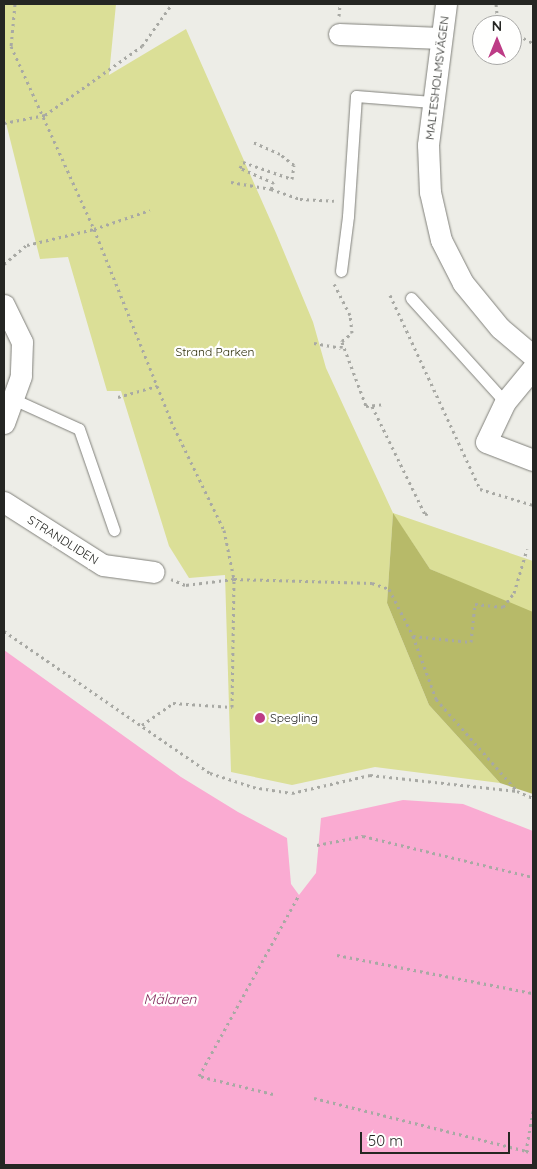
<!DOCTYPE html>
<html>
<head>
<meta charset="utf-8">
<style>
	body { margin:0 }
	#map { position:relative; width:537px; height:1169px; overflow:hidden; background:#edede7; font-family:Quicksand,sans-serif }
	div>[style] { position:absolute }
	.green>* { inset:0; background:#dbdf97 }
	.forest>* { inset:0; background:#b7ba69 }
	.water>* { inset:0; background:#faabd2 }
	.path>* { height:3px; margin-top:-1.5px; transform-origin:0; background:repeating-linear-gradient(90deg,#a8a9a4 0 2.5px,transparent 0 6.5px) }
	.roads { filter:drop-shadow(0 0 1px #81817b) drop-shadow(0 0 1px #81817b) }
	.service>* { height:11px; margin:-5.5px; padding:0 5.5px; transform-origin:5.5px; border-radius:5.5px; background:#fff }
	.minor>* { height:21px; margin:-10.5px; padding:0 10.5px; transform-origin:10.5px; border-radius:10.5px; background:#fff }
	.dots>* { width:14px; height:14px; translate:-50% -50%; box-sizing:border-box; border:2px solid #fffffe; border-radius:50% }
	span { translate:-50% -50%; white-space:nowrap; text-align:center; line-height:1.15; -webkit-text-stroke:4.5px #fffffe; paint-order:stroke }
	.street-label { font-size:12px; color:#252623 }
	.park-label { font-size:12px; color:#2f300c }
	.poi-label { font-size:12px; color:#252623 }
	.left { translate:0 -50%; text-align:left }
	.water-label { font-size:14px; color:#80275a; font-style:italic }
	.frame { position:absolute; inset:0; border:5px solid #252623; pointer-events:none }
	.north { position:absolute; left:472px; top:15px; width:50px; height:50px; box-sizing:border-box; background:#fffffe; border:1px solid #a8a8a6; border-radius:50%; rotate:0deg; font-size:14px; font-weight:700; line-height:20px; text-align:center; color:#252623 }
	.north::after { content:''; display:block; margin:auto; width:18px; height:22px; background:#bd3c86; clip-path:polygon(50% 0,100% 100%,50% 72%,0 100%) }
	.scale { position:absolute; left:360px; top:1132px; width:150px; height:22px; box-sizing:border-box; border:2px solid #252623; border-top:0; padding-left:6px; font-size:15px; line-height:18px; white-space:nowrap; color:#252623; -webkit-text-stroke:4px #fffffe; paint-order:stroke }
</style>
</head>
<body>
<div id="map">
	<div class="green">
		<i style="clip-path:polygon(4px 4px,116px 4px,109px 75px,186px 29px,276px 233px,313px 322px,326px 368px,393px 513px,533px 561px,533px 614px,430px 569px,393px 514px,387px 603px,429px 705px,500px 783px,375px 767px,292px 785px,231px 772px,225px 575px,189px 578px,169px 546px,121px 391px,107px 391px,68px 257px,40px 259px,4px 115px)"></i>
	</div>
	<div class="forest">
		<i style="clip-path:polygon(393px 513px,430px 569px,533px 612px,533px 794px,500px 783px,429px 705px,387px 603px)"></i>
	</div>
	<div class="water">
		<i style="clip-path:polygon(4px 650px,181px 777px,238px 812px,287px 838px,291px 884px,299px 895px,316px 873px,321px 818px,403px 800px,463px 804px,533px 831px,533px 1165px,4px 1165px)"></i>
	</div>
	<div class="path">
		<i style="left:15px;top:4px;width:42px;rotate:95.4deg"></i>
		<i style="left:11px;top:46px;width:201px;rotate:65.6deg"></i>
		<i style="left:94px;top:229px;width:207px;rotate:68.1deg"></i>
		<i style="left:171px;top:421px;width:121px;rotate:64.1deg"></i>
		<i style="left:224px;top:530px;width:50px;rotate:78.5deg"></i>
		<i style="left:234px;top:579px;width:138px;rotate:1.7deg"></i>
		<i style="left:372px;top:583px;width:18px;rotate:19deg"></i>
		<i style="left:389px;top:589px;width:53px;rotate:62.9deg"></i>
		<i style="left:413px;top:636px;width:67px;rotate:69.9deg"></i>
		<i style="left:436px;top:699px;width:123px;rotate:48.6deg"></i>
		<i style="left:496px;top:4px;width:19px;rotate:84deg"></i>
		<i style="left:498px;top:23px;width:4px;rotate:34deg"></i>
		<i style="left:339px;top:16px;width:12px;rotate:-85deg"></i>
		<i style="left:512px;top:32px;width:24px;rotate:28deg"></i>
		<i style="left:4px;top:123px;width:42px;rotate:-11deg"></i>
		<i style="left:45px;top:115px;width:119px;rotate:-35.4deg"></i>
		<i style="left:142px;top:46px;width:52px;rotate:-54.5deg"></i>
		<i style="left:231px;top:182px;width:41px;rotate:9.9deg"></i>
		<i style="left:271px;top:189px;width:7px;rotate:-63deg"></i>
		<i style="left:274px;top:183px;width:37px;rotate:-156deg"></i>
		<i style="left:240px;top:168px;width:7px;rotate:-63deg"></i>
		<i style="left:243px;top:162px;width:52px;rotate:19.1deg"></i>
		<i style="left:292px;top:179px;width:14px;rotate:-82deg"></i>
		<i style="left:294px;top:165px;width:18px;rotate:-142deg"></i>
		<i style="left:280px;top:154px;width:32px;rotate:-156deg"></i>
		<i style="left:271px;top:189px;width:31px;rotate:19deg"></i>
		<i style="left:300px;top:199px;width:34px;rotate:3deg"></i>
		<i style="left:4px;top:264px;width:30px;rotate:-40deg"></i>
		<i style="left:27px;top:245px;width:69px;rotate:-13.4deg"></i>
		<i style="left:94px;top:229px;width:59px;rotate:-18.7deg"></i>
		<i style="left:390px;top:295px;width:214px;rotate:65.1deg"></i>
		<i style="left:480px;top:489px;width:55px;rotate:16.8deg"></i>
		<i style="left:342px;top:342px;width:68px;rotate:69.4deg"></i>
		<i style="left:366px;top:406px;width:18px;rotate:-6deg"></i>
		<i style="left:314px;top:343px;width:27px;rotate:10deg"></i>
		<i style="left:341px;top:348px;width:7px;rotate:-82deg"></i>
		<i style="left:342px;top:341px;width:13px;rotate:-39deg"></i>
		<i style="left:352px;top:333px;width:18px;rotate:-96deg"></i>
		<i style="left:350px;top:315px;width:35px;rotate:-117deg"></i>
		<i style="left:118px;top:397px;width:41px;rotate:-15.8deg"></i>
		<i style="left:372px;top:406px;width:120px;rotate:63.9deg"></i>
		<i style="left:425px;top:514px;width:6px;rotate:-9deg"></i>
		<i style="left:4px;top:631px;width:250px;rotate:34.6deg"></i>
		<i style="left:210px;top:773px;width:45px;rotate:18deg"></i>
		<i style="left:253px;top:787px;width:39px;rotate:9deg"></i>
		<i style="left:292px;top:793px;width:80px;rotate:-13deg"></i>
		<i style="left:370px;top:775px;width:148px;rotate:6.2deg"></i>
		<i style="left:517px;top:791px;width:17px;rotate:24deg"></i>
		<i style="left:413px;top:636px;width:58px;rotate:5.9deg"></i>
		<i style="left:471px;top:642px;width:38px;rotate:-84deg"></i>
		<i style="left:475px;top:604px;width:28px;rotate:6deg"></i>
		<i style="left:503px;top:607px;width:18px;rotate:-52deg"></i>
		<i style="left:514px;top:593px;width:46px;rotate:-73.5deg"></i>
		<i style="left:142px;top:725px;width:38px;rotate:-35deg"></i>
		<i style="left:173px;top:703px;width:59px;rotate:3.9deg"></i>
		<i style="left:232px;top:707px;width:128px;rotate:-89.1deg"></i>
		<i style="left:234px;top:579px;width:49px;rotate:173deg"></i>
		<i style="left:185px;top:585px;width:15px;rotate:-157deg"></i>
		<i style="left:317px;top:845px;width:47px;rotate:-11.1deg"></i>
		<i style="left:363px;top:836px;width:175px;rotate:13.6deg"></i>
		<i style="left:337px;top:955px;width:200px;rotate:11deg"></i>
		<i style="left:273px;top:1094px;width:76px;rotate:-166.3deg"></i>
		<i style="left:199px;top:1076px;width:207px;rotate:-61.1deg"></i>
		<i style="left:314px;top:1098px;width:219px;rotate:14deg"></i>
		<i style="left:533px;top:1111px;width:41px;rotate:99.9deg"></i>
		<i style="left:526px;top:1151px;width:7px;rotate:16deg"></i>
	</div>
	<div class="roads">
		<div class="service">
			<i style="left:341px;top:271px;width:55px;rotate:-82.7deg"></i>
			<i style="left:348px;top:216px;width:120px;rotate:-86.2deg"></i>
			<i style="left:356px;top:96px;width:76px;rotate:4.5deg"></i>
			<i style="left:411px;top:298px;width:140px;rotate:47.9deg"></i>
			<i style="left:13px;top:399px;width:72px;rotate:24.4deg"></i>
			<i style="left:79px;top:429px;width:107px;rotate:70.9deg"></i>
		</div>
		<div class="minor">
			<i style="left:446px;top:4px;width:142px;rotate:97.3deg"></i>
			<i style="left:428px;top:145px;width:47px;rotate:87.6deg"></i>
			<i style="left:430px;top:192px;width:49px;rotate:77.1deg"></i>
			<i style="left:441px;top:240px;width:48px;rotate:62.9deg"></i>
			<i style="left:463px;top:283px;width:58px;rotate:50.6deg"></i>
			<i style="left:500px;top:328px;width:43px;rotate:40.3deg"></i>
			<i style="left:339px;top:34px;width:102px;rotate:2.2deg"></i>
			<i style="left:4px;top:305px;width:41px;rotate:64.1deg"></i>
			<i style="left:22px;top:342px;width:34px;rotate:92deg"></i>
			<i style="left:21px;top:376px;width:50px;rotate:109.9deg"></i>
			<i style="left:533px;top:368px;width:44px;rotate:129.5deg"></i>
			<i style="left:505px;top:402px;width:44px;rotate:115.4deg"></i>
			<i style="left:486px;top:442px;width:50px;rotate:21deg"></i>
			<i style="left:4px;top:502px;width:117px;rotate:32.5deg"></i>
			<i style="left:103px;top:565px;width:51px;rotate:7.8deg"></i>
		</div>
	</div>
	<div class="dots">
		<i style="left:260px;top:718px;background:#bd3c86"></i>
	</div>
	<div class="street-label">
		<span style="left:437px;top:78px;rotate:-83deg">MALTESHOLMSVÄGEN</span>
		<span style="left:63px;top:540px;rotate:32deg">STRANDLIDEN</span>
	</div>
	<div class="park-label">
		<span style="left:215px;top:352px">Strand Parken</span>
	</div>
	<div class="poi-label">
		<span class="left" style="left:270px;top:718px">Spegling</span>
	</div>
	<div class="water-label">
		<span style="left:170px;top:999px">Mälaren</span>
	</div>
	<div class="frame"></div>
	<div class="north">N</div>
	<div class="scale">50 m</div>
</div>
</body>
</html>
